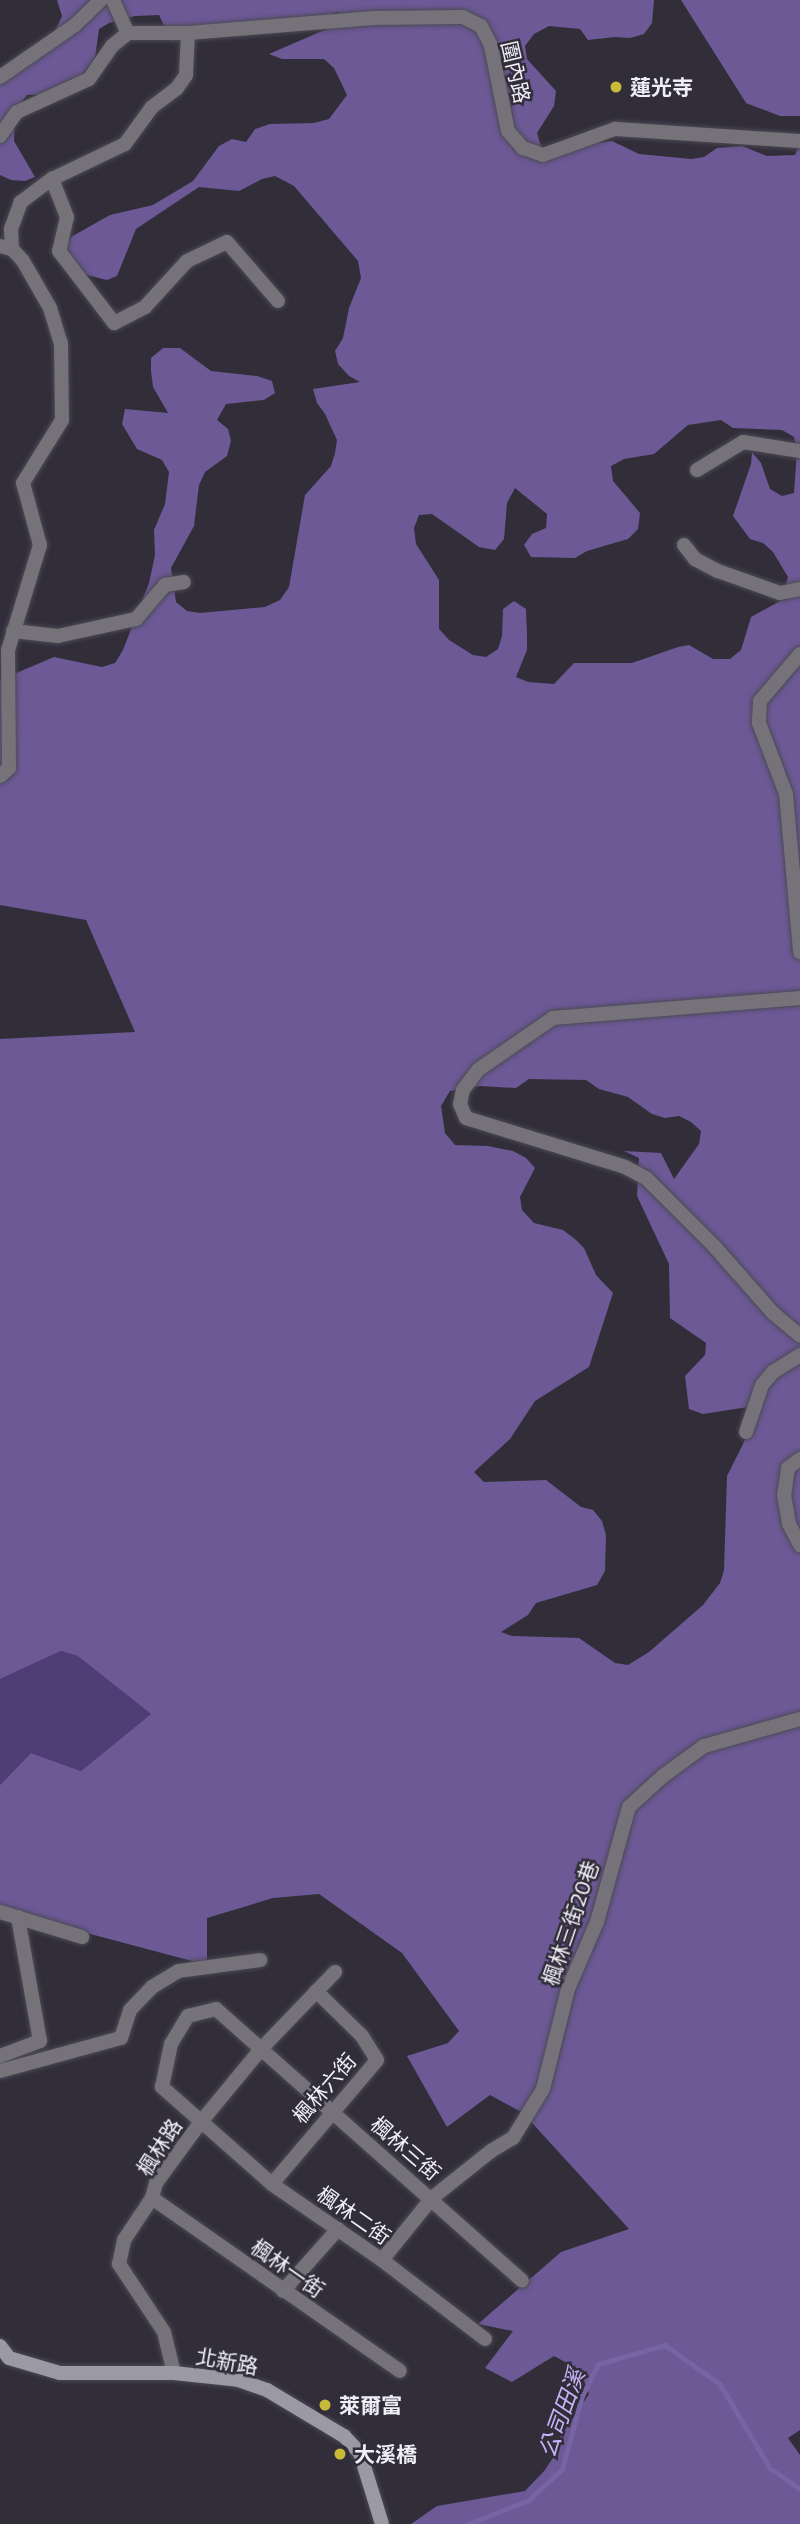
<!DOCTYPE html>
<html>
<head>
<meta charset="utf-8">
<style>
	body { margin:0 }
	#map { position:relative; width:800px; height:2524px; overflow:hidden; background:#312e3a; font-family:Commissioner,"Noto Sans TC",sans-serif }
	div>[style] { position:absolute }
	.green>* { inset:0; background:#4f3d75 }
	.forest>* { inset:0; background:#6c5996 }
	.stream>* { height:4.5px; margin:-2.25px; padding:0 2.25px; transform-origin:2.25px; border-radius:2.25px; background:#7764a2 }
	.roads { filter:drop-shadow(0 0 2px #4c4954) drop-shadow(0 0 2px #4c4954) }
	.minor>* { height:14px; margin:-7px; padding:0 7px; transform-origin:7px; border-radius:7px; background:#757379 }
	.secondary>* { height:14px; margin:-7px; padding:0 7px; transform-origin:7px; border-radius:7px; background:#9b99a3 }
	.dots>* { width:19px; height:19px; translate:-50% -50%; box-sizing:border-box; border:4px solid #312e3a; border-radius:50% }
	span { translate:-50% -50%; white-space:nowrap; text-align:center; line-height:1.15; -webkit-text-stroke:5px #312e3a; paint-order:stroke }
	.street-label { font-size:21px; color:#f0eef6 }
	.poi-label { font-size:21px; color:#f0eef6; font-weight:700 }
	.left { translate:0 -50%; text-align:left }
	.water-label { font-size:23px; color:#c7b3fa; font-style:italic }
</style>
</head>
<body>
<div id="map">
	<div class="green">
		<i style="clip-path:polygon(61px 1651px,78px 1655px,151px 1714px,81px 1771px,31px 1753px,0 1785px,0 1679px)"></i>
	</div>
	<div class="forest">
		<i style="clip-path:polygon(evenodd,57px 0,654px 0,652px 23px,644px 34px,630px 38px,615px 37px,588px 40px,580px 29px,549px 26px,534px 34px,525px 46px,527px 59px,556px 91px,554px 106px,537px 133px,542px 150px,612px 141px,639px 154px,691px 159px,704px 157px,717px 148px,742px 146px,767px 156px,795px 155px,800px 143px,800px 2430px,788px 2438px,800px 2455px,800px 2524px,411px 2524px,437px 2506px,525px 2491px,545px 2470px,554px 2456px,557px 2442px,589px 2394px,580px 2370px,554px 2356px,512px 2382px,485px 2368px,513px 2331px,478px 2324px,561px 2252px,629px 2229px,523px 2113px,490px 2095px,447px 2127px,407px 2056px,448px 2043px,459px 2031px,402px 1953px,319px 1894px,273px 1898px,207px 1918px,207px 1965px,0 1910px,0 1785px,31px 1753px,81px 1771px,151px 1714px,78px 1656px,61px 1651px,0 1679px,0 1039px,135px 1032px,86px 920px,0 905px,0 680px,54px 657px,102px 667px,115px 663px,123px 650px,149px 583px,155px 555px,154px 530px,165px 504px,169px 472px,162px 460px,137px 449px,122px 424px,125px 409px,168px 413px,153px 387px,151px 371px,151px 358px,163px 348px,180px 348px,211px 371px,257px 376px,272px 381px,275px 393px,264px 400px,226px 404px,217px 420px,228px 429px,231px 441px,227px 456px,205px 472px,199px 485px,194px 526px,171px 568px,176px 602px,187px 611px,200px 613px,265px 607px,280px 600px,289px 587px,305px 495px,331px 466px,335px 453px,337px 440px,325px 414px,317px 403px,313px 389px,360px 382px,349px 376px,338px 364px,335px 351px,343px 338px,349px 308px,361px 278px,358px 261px,294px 186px,275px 176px,262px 179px,239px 191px,199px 187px,136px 229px,117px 276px,107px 280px,83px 274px,65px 250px,71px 237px,110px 215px,153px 205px,193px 181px,219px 146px,232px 139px,246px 142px,255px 129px,270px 124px,314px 123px,329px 119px,347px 95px,334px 68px,324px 59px,282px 59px,269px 54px,336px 25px,338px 12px,313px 20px,171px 41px,159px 15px,135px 16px,109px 23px,99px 29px,95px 58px,77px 81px,49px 94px,27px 95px,15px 110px,14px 141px,35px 177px,25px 181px,11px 180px,0 175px,0 78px,27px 68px,37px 56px,42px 42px,56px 29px,62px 16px,57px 0,721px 420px,733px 428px,782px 430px,794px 437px,797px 450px,794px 493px,782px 496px,770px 489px,761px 463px,752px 452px,751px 464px,733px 516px,750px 539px,763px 543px,773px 552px,788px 577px,782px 600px,751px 617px,741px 650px,730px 659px,713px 659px,689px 645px,678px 647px,632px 663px,574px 663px,554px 684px,528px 682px,516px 677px,527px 650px,527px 635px,526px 609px,514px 601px,503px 609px,502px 636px,498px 649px,486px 657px,473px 655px,449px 640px,439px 629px,439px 580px,416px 544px,414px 528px,419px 515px,432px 514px,479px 547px,495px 550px,504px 539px,507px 503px,515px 488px,547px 514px,546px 528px,532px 534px,524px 545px,531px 557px,575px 558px,587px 551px,628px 539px,638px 529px,640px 513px,613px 481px,611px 466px,624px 459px,654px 454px,688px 425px,721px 420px,57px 0,529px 1079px,586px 1080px,599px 1089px,628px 1097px,652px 1114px,665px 1118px,679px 1116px,691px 1122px,701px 1131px,699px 1144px,674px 1179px,661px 1153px,624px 1151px,639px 1158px,637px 1196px,669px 1264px,670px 1318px,706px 1343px,705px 1355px,685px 1376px,689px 1409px,703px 1414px,748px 1407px,750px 1430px,727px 1476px,724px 1570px,720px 1583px,703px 1605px,649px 1652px,628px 1665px,615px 1663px,579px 1638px,512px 1636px,501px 1632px,528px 1615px,536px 1603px,597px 1585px,605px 1571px,606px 1535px,602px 1521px,593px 1510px,581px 1507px,546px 1480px,484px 1482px,474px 1472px,510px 1439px,535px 1401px,589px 1367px,613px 1293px,596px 1275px,584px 1248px,575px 1239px,563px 1230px,534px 1223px,522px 1210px,520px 1197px,535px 1168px,526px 1158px,513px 1151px,488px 1146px,455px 1145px,445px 1133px,441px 1106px,450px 1091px,480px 1086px,516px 1088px,529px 1079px)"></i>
		<i style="clip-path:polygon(681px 0,800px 0,800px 116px,780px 116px,746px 103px)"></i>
	</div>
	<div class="stream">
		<i style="left:468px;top:2524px;width:66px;rotate:-21.5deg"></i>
		<i style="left:529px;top:2500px;width:45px;rotate:-43.2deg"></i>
		<i style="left:562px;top:2469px;width:76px;rotate:-74.7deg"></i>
		<i style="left:582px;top:2396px;width:36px;rotate:-63deg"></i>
		<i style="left:598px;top:2364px;width:70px;rotate:-15.8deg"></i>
		<i style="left:665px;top:2345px;width:67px;rotate:35.3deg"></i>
		<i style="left:720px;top:2384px;width:98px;rotate:59.2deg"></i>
		<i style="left:770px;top:2468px;width:37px;rotate:35deg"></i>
	</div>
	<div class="roads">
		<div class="minor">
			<i style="left:113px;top:0;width:36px;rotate:66deg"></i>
			<i style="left:128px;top:33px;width:60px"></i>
			<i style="left:188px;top:33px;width:186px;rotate:-4.6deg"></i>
			<i style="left:373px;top:18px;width:90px;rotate:-0.6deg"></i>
			<i style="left:463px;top:17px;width:20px;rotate:27deg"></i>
			<i style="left:481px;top:26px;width:22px;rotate:63deg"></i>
			<i style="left:491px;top:46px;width:87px;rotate:78.7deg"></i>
			<i style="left:508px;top:131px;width:23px;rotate:49deg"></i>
			<i style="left:523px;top:148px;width:21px;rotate:19deg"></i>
			<i style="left:543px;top:155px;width:77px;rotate:-19.9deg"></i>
			<i style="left:615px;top:129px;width:185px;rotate:3.7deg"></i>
			<i style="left:0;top:77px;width:91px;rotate:-34.7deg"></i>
			<i style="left:75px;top:25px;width:36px;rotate:-44deg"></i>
			<i style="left:0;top:136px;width:29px;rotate:-55deg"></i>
			<i style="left:17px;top:112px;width:79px;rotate:-24.6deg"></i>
			<i style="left:89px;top:79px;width:40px;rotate:-55.1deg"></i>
			<i style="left:112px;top:46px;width:21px;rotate:-39deg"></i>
			<i style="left:52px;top:179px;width:41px;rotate:68.5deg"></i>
			<i style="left:67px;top:217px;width:35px;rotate:103deg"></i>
			<i style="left:59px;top:251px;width:91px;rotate:52.6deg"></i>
			<i style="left:114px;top:323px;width:35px;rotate:-27deg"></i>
			<i style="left:145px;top:307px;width:62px;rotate:-47.6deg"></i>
			<i style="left:187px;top:261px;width:44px;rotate:-25.4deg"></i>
			<i style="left:227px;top:242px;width:78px;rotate:49.2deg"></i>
			<i style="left:0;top:246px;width:12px;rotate:14deg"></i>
			<i style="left:12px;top:249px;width:16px;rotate:47deg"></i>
			<i style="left:23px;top:261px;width:54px;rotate:60.1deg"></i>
			<i style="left:50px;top:308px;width:37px;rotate:73deg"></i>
			<i style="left:61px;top:343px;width:77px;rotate:89.3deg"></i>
			<i style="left:62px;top:420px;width:74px;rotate:121.8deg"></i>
			<i style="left:23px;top:483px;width:64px;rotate:74.7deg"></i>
			<i style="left:40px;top:545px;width:110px;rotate:106.9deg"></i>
			<i style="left:8px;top:650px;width:118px;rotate:89.5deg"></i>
			<i style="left:9px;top:768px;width:12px;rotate:138deg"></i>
			<i style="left:12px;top:249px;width:20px;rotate:-93deg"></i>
			<i style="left:11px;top:229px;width:29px;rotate:-70deg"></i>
			<i style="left:21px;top:202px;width:39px;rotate:-37deg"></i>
			<i style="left:52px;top:179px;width:81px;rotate:-25.6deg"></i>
			<i style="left:125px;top:144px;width:46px;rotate:-53.9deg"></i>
			<i style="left:152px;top:107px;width:31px;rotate:-37deg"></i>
			<i style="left:177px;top:88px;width:16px;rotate:-55deg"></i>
			<i style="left:186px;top:75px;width:42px;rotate:-87.3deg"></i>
			<i style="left:697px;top:470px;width:54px;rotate:-31.3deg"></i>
			<i style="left:743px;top:442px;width:58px;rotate:9deg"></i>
			<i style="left:684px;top:545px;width:18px;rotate:52deg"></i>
			<i style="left:695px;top:559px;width:26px;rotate:28deg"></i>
			<i style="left:718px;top:571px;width:66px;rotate:19.5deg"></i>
			<i style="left:780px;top:593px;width:20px;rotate:-11deg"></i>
			<i style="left:13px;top:631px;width:45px;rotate:6.3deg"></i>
			<i style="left:58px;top:636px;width:80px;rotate:-12.3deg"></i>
			<i style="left:136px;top:619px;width:45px;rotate:-49.5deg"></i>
			<i style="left:165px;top:585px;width:19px;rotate:-9deg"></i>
			<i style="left:800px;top:654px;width:62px;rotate:130.4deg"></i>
			<i style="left:760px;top:701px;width:22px;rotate:93deg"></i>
			<i style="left:759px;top:723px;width:76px;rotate:69.2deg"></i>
			<i style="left:786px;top:794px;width:159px;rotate:84.9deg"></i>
			<i style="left:800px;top:998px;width:248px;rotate:175.4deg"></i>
			<i style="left:553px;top:1018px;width:91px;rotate:145.3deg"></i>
			<i style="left:478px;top:1070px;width:25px;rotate:127deg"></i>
			<i style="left:463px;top:1090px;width:14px;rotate:102deg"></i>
			<i style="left:460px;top:1104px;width:15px;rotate:67deg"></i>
			<i style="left:466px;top:1118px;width:166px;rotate:17.1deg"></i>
			<i style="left:625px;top:1167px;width:24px;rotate:28deg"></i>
			<i style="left:646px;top:1178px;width:96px;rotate:45deg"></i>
			<i style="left:714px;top:1246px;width:89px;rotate:48.6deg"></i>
			<i style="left:773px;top:1313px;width:35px;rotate:40deg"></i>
			<i style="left:746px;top:1432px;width:50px;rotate:-71.2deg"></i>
			<i style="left:762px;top:1385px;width:17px;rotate:-50deg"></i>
			<i style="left:773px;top:1372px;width:32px;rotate:-32deg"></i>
			<i style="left:800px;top:1459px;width:15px;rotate:143deg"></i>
			<i style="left:788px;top:1468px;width:27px;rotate:98deg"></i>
			<i style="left:784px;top:1495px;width:29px;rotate:80deg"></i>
			<i style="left:789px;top:1524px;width:24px;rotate:62deg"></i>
			<i style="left:0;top:1912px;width:86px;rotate:17deg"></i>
			<i style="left:0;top:2056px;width:43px;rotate:-20.6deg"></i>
			<i style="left:40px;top:2041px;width:126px;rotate:-100.1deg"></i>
			<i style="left:0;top:2071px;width:125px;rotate:-15.3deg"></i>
			<i style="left:121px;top:2038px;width:29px;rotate:-72deg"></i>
			<i style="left:130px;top:2010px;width:32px;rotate:-46deg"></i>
			<i style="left:152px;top:1987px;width:31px;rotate:-31deg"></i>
			<i style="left:179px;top:1971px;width:82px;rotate:-7.7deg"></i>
			<i style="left:272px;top:2184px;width:162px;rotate:-49.7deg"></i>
			<i style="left:377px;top:2060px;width:28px;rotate:-122deg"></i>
			<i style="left:362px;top:2036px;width:64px;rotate:-135.6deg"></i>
			<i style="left:152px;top:2198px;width:302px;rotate:34.9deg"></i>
			<i style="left:382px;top:2260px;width:80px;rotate:-51.1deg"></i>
			<i style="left:432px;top:2198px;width:75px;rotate:-38.5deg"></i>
			<i style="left:491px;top:2151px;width:26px;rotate:-31deg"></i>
			<i style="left:513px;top:2138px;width:57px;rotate:-58.5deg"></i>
			<i style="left:543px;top:2089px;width:103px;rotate:-76deg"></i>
			<i style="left:568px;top:1989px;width:73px;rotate:-66.6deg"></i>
			<i style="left:597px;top:1922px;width:119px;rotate:-74.5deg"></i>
			<i style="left:629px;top:1807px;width:46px;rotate:-42.4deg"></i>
			<i style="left:663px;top:1776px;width:51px;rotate:-36.2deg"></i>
			<i style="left:704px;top:1746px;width:100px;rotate:-15.7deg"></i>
			<i style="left:283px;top:2291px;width:83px;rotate:-48.4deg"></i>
			<i style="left:485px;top:2339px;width:130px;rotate:-142.5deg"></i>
			<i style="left:382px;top:2260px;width:134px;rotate:-145.4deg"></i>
			<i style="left:272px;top:2184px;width:147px;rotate:-138.6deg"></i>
			<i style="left:162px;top:2087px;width:44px;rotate:-78.2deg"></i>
			<i style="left:171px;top:2044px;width:33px;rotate:-59deg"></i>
			<i style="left:188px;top:2016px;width:29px;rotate:-14deg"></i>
			<i style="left:216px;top:2009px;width:409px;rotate:41.6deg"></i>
			<i style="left:174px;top:2373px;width:42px;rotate:-103.7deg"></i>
			<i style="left:164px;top:2332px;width:82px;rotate:-123.5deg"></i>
			<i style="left:119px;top:2264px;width:25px;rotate:-78deg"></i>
			<i style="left:124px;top:2240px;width:50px;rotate:-56.3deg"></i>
			<i style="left:152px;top:2198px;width:16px;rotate:-75deg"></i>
			<i style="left:156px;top:2183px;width:74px;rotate:-53.7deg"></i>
			<i style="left:200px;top:2123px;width:96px;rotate:-50.5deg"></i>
			<i style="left:261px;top:2049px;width:107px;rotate:-46.1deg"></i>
		</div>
		<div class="secondary">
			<i style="left:0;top:2346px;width:15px;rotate:53deg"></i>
			<i style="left:9px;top:2358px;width:53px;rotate:16.4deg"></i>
			<i style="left:60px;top:2373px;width:114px"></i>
			<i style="left:174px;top:2373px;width:64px;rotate:6.2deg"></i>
			<i style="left:238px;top:2380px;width:31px;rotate:19deg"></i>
			<i style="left:267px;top:2390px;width:90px;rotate:30.9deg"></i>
			<i style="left:344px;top:2436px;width:23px;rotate:47deg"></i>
			<i style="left:360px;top:2453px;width:74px;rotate:72.8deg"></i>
		</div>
	</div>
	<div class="dots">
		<i style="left:616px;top:87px;background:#c9ba3a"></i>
		<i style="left:325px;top:2405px;background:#c9ba3a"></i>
		<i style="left:340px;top:2454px;background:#c9ba3a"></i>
	</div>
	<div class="street-label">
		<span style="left:516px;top:72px;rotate:77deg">圍內路</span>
		<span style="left:570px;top:1923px;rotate:-71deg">楓林三街20巷</span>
		<span style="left:324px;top:2088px;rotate:-49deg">楓林六街</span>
		<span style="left:159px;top:2147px;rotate:-57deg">楓林路</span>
		<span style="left:406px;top:2148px;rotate:41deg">楓林三街</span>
		<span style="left:354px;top:2215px;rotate:35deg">楓林二街</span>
		<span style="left:288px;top:2268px;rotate:35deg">楓林一街</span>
		<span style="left:227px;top:2361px;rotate:10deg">北新路</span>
	</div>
	<div class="poi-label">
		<span class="left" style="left:630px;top:87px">蓮光寺</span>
		<span class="left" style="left:339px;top:2405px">萊爾富</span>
		<span class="left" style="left:354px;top:2454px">大溪橋</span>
	</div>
	<div class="water-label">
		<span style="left:561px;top:2413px;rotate:-70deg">公司田溪</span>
	</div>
</div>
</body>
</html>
